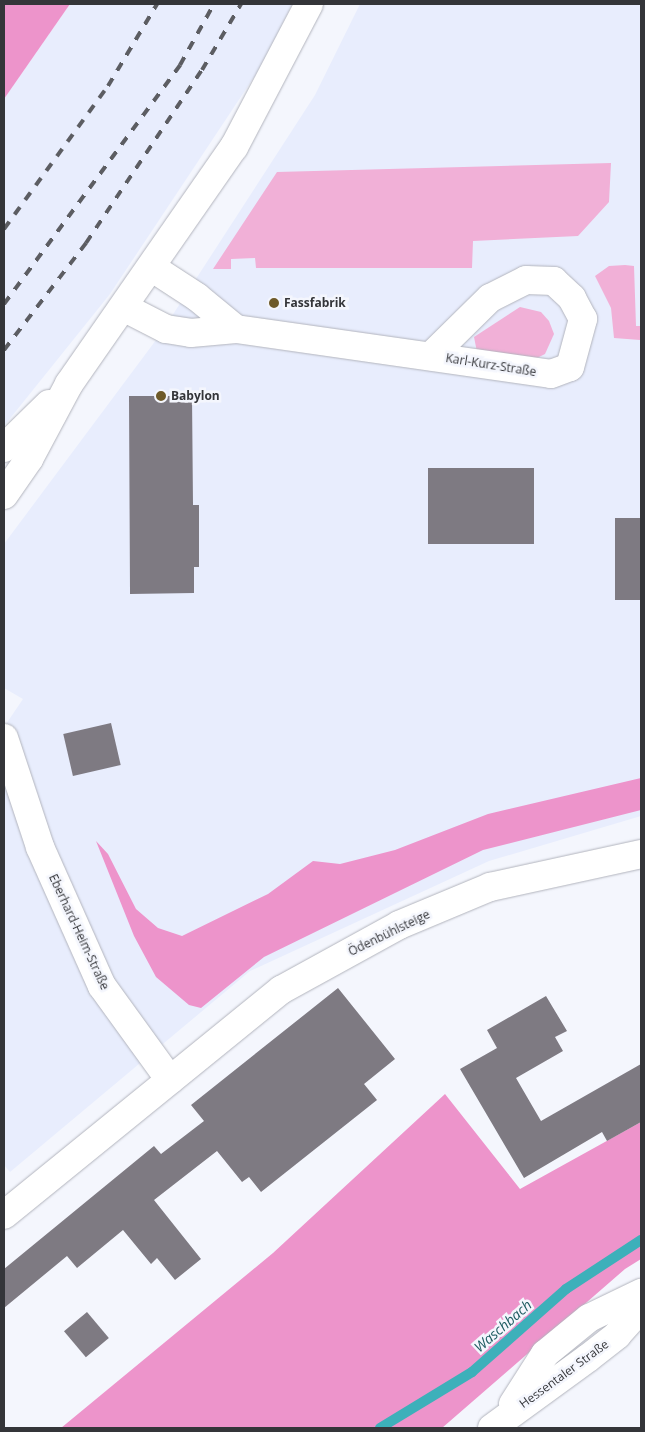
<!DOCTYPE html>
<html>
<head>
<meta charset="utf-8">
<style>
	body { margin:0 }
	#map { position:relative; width:645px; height:1432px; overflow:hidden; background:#f4f6fd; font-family:"Open Sans",sans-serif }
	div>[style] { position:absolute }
	.built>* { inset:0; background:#e8edfd }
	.green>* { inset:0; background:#f1b0d7 }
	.forest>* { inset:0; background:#ed94cb }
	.stream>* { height:10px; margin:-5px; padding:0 5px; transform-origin:5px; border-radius:5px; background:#3db0ba }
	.building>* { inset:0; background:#7e7a82; transform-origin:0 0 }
	.roads { filter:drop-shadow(0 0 1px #b2b4bd) drop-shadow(0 0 1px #b2b4bd) }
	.minor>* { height:28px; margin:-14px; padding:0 14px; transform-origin:14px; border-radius:14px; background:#fff }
	.major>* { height:28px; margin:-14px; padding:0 14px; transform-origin:14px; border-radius:14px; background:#fff }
	.rail>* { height:4px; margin-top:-2px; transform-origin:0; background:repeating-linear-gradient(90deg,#5c5d62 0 9px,transparent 0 18px) }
	.dots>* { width:14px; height:14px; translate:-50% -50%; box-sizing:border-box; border:2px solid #f4f6fd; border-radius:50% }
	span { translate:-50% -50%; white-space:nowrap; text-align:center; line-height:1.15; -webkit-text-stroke:5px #f4f6fd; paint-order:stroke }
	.poi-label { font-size:12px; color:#343539; font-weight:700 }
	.left { translate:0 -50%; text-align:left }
	.street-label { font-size:12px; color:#343539 }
	.water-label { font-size:14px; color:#1c5b60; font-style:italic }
	.frame { position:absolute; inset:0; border:5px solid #343539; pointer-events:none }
</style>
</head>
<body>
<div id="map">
	<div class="built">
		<i style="clip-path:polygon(70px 4px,292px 4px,264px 62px,110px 294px,4px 426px,4px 99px)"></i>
		<i style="clip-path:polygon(360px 4px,641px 4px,641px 816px,489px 861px,250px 971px,10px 1172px,4px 1165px,4px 727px,23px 699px,4px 688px,4px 544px,159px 336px,315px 95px)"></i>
	</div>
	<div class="green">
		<i style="clip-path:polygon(611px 163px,609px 202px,578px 236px,473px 241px,472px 268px,256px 268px,255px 258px,231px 259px,231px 269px,213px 269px,277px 172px)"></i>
		<i style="clip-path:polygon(625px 265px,634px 266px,636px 326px,640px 326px,640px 340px,614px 338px,611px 308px,595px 276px,609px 266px)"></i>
		<i style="clip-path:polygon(520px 307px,541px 312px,549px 321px,554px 334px,545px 354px,531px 361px,477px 352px,474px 337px)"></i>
	</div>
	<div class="forest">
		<i style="clip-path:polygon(4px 4px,70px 4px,4px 99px)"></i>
		<i style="clip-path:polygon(641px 778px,641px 810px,483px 850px,264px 957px,201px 1008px,189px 1005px,156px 977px,134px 936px,96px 841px,108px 854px,136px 909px,158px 928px,182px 936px,268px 894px,313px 861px,340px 864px,395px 850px,488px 814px)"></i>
		<i style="clip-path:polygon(445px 1094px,520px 1189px,641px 1122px,641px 1259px,625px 1269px,442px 1428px,61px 1428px,273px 1253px)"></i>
	</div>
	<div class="stream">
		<i style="left:380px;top:1428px;width:108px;rotate:-31.3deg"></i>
		<i style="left:472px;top:1372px;width:125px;rotate:-41.4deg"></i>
		<i style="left:566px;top:1289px;width:90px;rotate:-33.2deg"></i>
	</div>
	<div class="building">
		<i style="clip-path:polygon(129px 396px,192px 396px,193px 505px,199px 505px,199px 567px,194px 567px,194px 593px,130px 594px)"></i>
		<i style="left:534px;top:468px;width:76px;height:106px;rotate:90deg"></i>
		<i style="left:641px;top:518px;width:82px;height:26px;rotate:90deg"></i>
		<i style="left:111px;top:723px;width:43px;height:49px;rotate:77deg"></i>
		<i style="clip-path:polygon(338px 988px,395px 1059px,364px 1084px,377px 1100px,261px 1192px,249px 1177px,242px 1182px,217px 1151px,154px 1200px,201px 1259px,175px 1280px,157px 1258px,151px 1264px,123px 1230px,77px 1268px,67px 1256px,4px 1308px,4px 1269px,154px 1146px,161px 1154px,204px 1121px,191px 1105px)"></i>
		<i style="clip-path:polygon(546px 996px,567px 1031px,555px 1037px,563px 1051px,516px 1078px,541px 1121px,641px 1064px,641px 1122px,607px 1141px,602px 1132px,524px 1178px,460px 1069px,497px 1048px,487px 1030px)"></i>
		<i style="left:87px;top:1312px;width:34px;height:30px;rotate:50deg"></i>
	</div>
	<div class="roads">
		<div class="minor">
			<i style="left:151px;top:267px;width:55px;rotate:33.1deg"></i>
			<i style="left:197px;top:297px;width:50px;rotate:39.4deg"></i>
			<i style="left:125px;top:308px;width:46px;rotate:27.1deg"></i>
			<i style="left:166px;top:329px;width:25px;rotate:9deg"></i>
			<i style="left:191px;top:333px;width:45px;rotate:-5.1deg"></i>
			<i style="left:236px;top:329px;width:318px;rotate:8.1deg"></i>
			<i style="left:551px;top:374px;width:20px;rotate:-20deg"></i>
			<i style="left:570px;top:367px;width:50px;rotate:-74.8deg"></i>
			<i style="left:583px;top:319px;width:24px;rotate:-118deg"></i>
			<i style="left:572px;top:298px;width:25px;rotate:-137deg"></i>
			<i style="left:554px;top:281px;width:28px;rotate:-178deg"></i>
			<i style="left:526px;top:280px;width:40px;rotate:153.4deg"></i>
			<i style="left:490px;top:298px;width:83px;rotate:135.5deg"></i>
			<i style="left:4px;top:738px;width:115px;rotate:71.7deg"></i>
			<i style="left:40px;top:847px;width:152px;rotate:66deg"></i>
			<i style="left:102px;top:986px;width:116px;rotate:54.1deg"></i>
			<i style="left:4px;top:1215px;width:357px;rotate:-39.1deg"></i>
			<i style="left:281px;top:990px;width:135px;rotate:-28.8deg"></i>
			<i style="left:399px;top:925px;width:99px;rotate:-22.7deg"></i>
			<i style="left:490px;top:887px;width:155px;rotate:-12.3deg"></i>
		</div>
		<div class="major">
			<i style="left:4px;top:448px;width:63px;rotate:-44.4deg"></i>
			<i style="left:4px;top:495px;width:44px;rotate:-55.2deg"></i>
			<i style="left:29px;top:459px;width:85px;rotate:-61.9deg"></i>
			<i style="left:69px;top:384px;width:289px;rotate:-55.2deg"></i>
			<i style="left:234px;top:147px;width:161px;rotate:-62.3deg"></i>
			<i style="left:513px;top:1404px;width:59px;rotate:-57.4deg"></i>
			<i style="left:545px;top:1354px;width:57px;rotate:-39.3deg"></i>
			<i style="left:589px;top:1318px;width:58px;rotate:-25.7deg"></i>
			<i style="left:492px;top:1428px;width:119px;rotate:-36.1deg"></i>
			<i style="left:588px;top:1358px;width:37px;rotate:-38deg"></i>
			<i style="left:617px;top:1335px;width:36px;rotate:-48deg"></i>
		</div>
	</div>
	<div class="rail">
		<i style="left:4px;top:229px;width:177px;rotate:-54deg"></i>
		<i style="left:108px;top:86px;width:96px;rotate:-59.1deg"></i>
		<i style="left:4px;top:304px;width:297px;rotate:-53.6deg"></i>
		<i style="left:180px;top:65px;width:70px;rotate:-60.9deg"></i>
		<i style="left:4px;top:350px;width:135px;rotate:-52.5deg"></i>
		<i style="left:86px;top:243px;width:208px;rotate:-56.2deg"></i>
		<i style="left:202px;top:70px;width:77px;rotate:-59.4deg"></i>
	</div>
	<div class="dots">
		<i style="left:274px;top:303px;background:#6e5a29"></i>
		<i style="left:161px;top:396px;background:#6e5a29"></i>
	</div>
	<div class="poi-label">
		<span class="left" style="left:284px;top:303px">Fassfabrik</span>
		<span class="left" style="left:171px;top:396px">Babylon</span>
	</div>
	<div class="street-label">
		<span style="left:491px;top:365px;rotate:9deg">Karl-Kurz-Straße</span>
		<span style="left:79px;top:932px;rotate:65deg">Eberhard-Heim-Straße</span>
		<span style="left:389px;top:933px;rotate:-26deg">Ödenbühlsteige</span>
		<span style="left:564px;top:1374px;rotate:-36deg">Hessentaler Straße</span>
	</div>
	<div class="water-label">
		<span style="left:503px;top:1326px;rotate:-41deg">Waschbach</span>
	</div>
	<div class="frame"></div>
</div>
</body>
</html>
